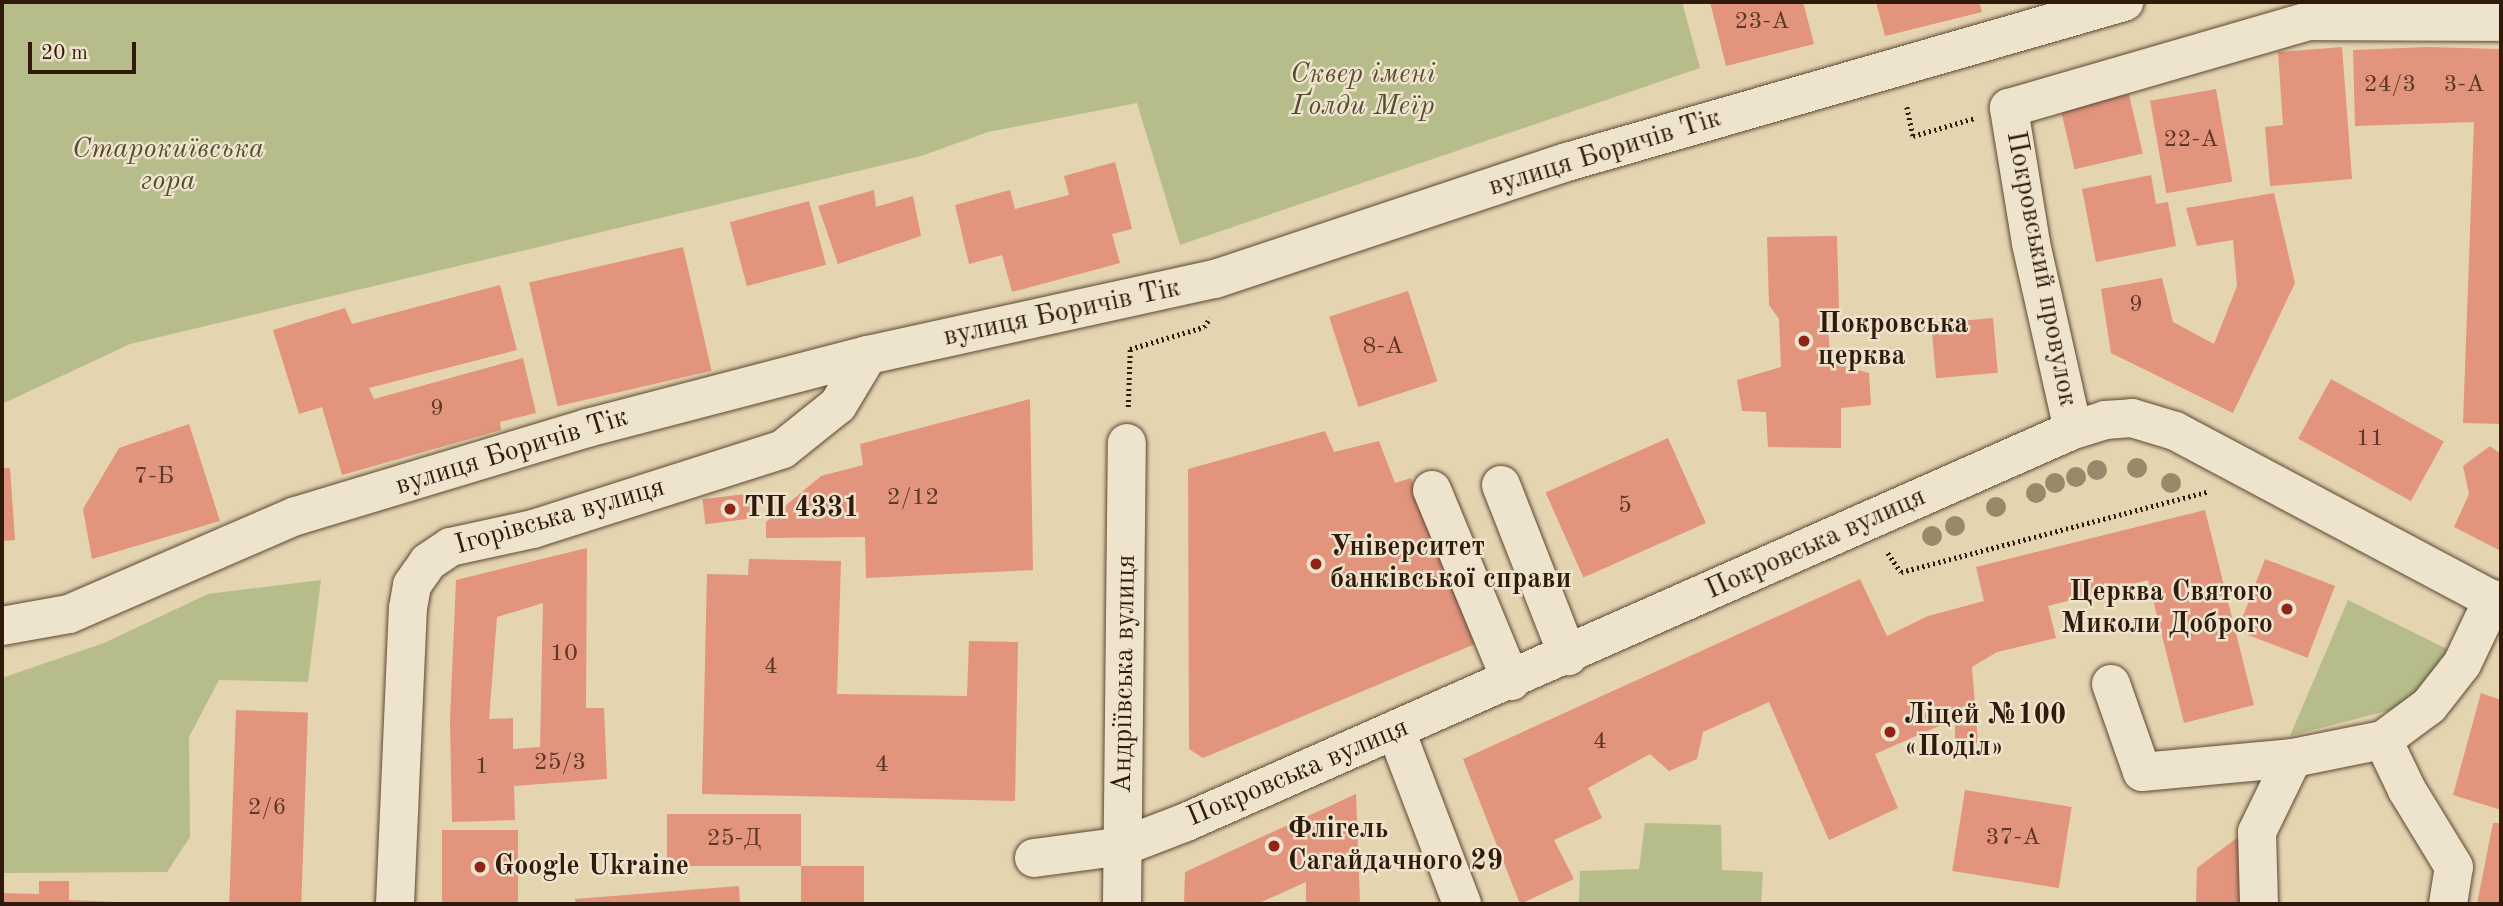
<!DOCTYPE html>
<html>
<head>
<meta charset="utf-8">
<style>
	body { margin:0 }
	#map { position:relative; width:2503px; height:906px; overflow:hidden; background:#e5d4b0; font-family:"Old Standard TT",serif }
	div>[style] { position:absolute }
	.green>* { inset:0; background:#b6bc8a }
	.building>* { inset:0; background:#e2947d; transform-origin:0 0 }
	.path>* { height:4.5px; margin-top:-2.25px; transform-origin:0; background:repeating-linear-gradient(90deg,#301a0b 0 2px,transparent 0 5.5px) }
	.roads { filter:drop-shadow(0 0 2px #5d4834) drop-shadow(0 0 2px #5d4834) }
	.minor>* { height:38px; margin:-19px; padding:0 19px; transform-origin:19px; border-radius:19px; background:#eee3cc }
	.trees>* { width:20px; height:20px; margin:-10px; border-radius:50%; background:#97896a }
	.dots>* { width:19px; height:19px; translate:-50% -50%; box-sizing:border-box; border:4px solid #eee3cc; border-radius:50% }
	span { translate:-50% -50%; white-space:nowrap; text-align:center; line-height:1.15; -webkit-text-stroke:5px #eee3cc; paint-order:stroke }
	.number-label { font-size:24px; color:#5c3828 }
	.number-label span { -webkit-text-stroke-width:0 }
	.park-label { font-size:28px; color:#584b31; font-style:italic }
	.street-label { font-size:28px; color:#301a0b }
	.poi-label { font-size:28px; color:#301a0b; font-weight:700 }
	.left { translate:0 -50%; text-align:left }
	.right { translate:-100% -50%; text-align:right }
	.frame { position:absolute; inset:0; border:4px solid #301a0b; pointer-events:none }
	.scale { position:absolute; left:28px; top:42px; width:108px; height:32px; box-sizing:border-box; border:4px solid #301a0b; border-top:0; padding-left:9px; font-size:21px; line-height:24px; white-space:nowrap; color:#301a0b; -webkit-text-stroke:5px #eee3cc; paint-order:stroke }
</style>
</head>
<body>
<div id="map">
	<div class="green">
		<i style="clip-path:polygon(2px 2px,1682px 2px,1700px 68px,1180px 245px,1137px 103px,988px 132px,921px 156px,130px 344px,2px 404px)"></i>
		<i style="clip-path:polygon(321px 580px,308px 682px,219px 680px,189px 737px,190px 837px,167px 872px,2px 873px,2px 678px,104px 643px,208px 594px)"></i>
		<i style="clip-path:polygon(2348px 600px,2457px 654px,2414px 704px,2290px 736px)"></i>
		<i style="clip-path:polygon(1645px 823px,1721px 825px,1722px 870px,1763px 872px,1761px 904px,1579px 904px,1580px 871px,1639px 869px)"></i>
	</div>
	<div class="building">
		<i style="clip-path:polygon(1710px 2px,1803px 2px,1814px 44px,1726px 66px)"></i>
		<i style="clip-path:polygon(1876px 2px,1979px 2px,1982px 12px,1885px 36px)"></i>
		<i style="clip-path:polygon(2342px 47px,2352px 179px,2270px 186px,2265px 127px,2283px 125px,2278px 52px)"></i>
		<i style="clip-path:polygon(2427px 47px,2501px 49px,2501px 424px,2463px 423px,2474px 122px,2355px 126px,2353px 50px)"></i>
		<i style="left:2216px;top:89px;width:94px;height:67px;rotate:80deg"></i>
		<i style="left:2129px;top:94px;width:61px;height:70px;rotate:77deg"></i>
		<i style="clip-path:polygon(1115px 162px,1132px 229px,1112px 234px,1120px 263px,1012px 292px,1002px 255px,969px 264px,955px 205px,1010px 190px,1015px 209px,1069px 195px,1064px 176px)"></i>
		<i style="clip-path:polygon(2151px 175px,2156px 204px,2168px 202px,2176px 246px,2096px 262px,2082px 189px)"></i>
		<i style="clip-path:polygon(874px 190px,876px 207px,913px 196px,921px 236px,838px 264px,818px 206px)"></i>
		<i style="clip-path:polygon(2274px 193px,2295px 283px,2233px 413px,2111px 353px,2101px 289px,2162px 278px,2173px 322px,2214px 344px,2237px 286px,2233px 240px,2197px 246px,2186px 208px)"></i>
		<i style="left:809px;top:201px;width:66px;height:82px;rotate:75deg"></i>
		<i style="clip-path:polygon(1837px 236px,1839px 308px,1827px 319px,1831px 363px,1869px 373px,1871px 405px,1841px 408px,1841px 448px,1768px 447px,1766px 412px,1742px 411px,1737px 380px,1781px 367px,1779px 319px,1769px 305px,1767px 237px)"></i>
		<i style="left:683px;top:247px;width:127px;height:158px;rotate:77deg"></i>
		<i style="clip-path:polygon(500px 285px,517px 350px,369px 388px,374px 399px,523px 358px,536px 413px,500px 422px,501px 430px,342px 475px,322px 407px,299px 414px,273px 330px,345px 308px,352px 324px)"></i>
		<i style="left:1408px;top:291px;width:95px;height:83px;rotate:72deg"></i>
		<i style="left:1993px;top:318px;width:55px;height:62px;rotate:85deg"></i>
		<i style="left:2331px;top:379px;width:129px;height:68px;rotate:29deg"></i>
		<i style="clip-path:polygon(1030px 399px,1033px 570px,866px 578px,865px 537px,766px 538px,766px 522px,821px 476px,863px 465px,860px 444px)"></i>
		<i style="clip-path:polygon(189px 424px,220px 521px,92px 559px,83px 509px,119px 448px)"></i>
		<i style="clip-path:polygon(1325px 431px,1334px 452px,1379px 441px,1395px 483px,1411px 478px,1475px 644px,1203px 758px,1189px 749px,1188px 469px)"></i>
		<i style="left:1668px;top:438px;width:93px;height:134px;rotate:66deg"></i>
		<i style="clip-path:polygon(2490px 446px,2501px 454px,2501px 551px,2454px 527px,2469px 494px,2463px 466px)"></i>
		<i style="clip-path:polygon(2px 468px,10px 468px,15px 540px,2px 541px)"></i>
		<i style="left:754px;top:493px;width:25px;height:52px;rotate:83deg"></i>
		<i style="clip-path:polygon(2205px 510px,2254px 705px,2184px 723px,2148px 580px,2048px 606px,2056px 638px,1997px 652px,1972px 667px,1978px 743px,1955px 745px,1955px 719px,1875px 754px,1898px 808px,1829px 840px,1769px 702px,1703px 732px,1697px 759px,1669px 771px,1650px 754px,1588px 788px,1602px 818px,1554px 840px,1574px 879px,1520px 904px,1463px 759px,1860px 579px,1887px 636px,1928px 616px,1984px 601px,1976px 567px)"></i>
		<i style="clip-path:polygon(evenodd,587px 548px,586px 708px,604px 708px,607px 779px,514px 786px,515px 820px,452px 822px,450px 720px,456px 580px,587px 548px,543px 603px,540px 747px,513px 749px,513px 718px,489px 719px,497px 617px,543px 603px)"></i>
		<i style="clip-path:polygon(749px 559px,841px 561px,837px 694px,967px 696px,969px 641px,1018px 642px,1015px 801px,702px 794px,707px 574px,748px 575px)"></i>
		<i style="left:2265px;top:559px;width:75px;height:77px;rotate:21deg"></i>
		<i style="clip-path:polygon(2481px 693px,2501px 700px,2501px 810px,2453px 795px)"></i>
		<i style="left:236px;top:710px;width:72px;height:194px;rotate:2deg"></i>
		<i style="left:1965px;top:790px;width:108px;height:82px;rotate:9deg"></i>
		<i style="clip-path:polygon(1356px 794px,1360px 904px,1306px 904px,1306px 882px,1257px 904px,1184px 904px,1185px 872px)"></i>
		<i style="left:667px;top:814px;width:134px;height:52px"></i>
		<i style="clip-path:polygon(2493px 823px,2501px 823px,2501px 904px,2477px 904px)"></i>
		<i style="clip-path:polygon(2250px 828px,2250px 904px,2196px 904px,2197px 868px)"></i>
		<i style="left:442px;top:830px;width:76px;height:74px"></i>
		<i style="left:801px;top:866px;width:63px;height:38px"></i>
		<i style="clip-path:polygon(39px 881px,69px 881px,69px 900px,167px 904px,2px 904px,2px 893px,39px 894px)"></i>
		<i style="clip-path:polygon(739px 886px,740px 904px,576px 904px,575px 899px)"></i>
	</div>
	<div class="path">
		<i style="left:1907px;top:107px;width:30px;rotate:78deg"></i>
		<i style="left:1913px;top:136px;width:65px;rotate:-16.2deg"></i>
		<i style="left:1128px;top:407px;width:58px;rotate:-88deg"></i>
		<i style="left:1130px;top:349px;width:77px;rotate:-16.6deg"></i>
		<i style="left:1204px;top:327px;width:11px;rotate:-56deg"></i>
		<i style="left:1888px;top:553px;width:23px;rotate:56deg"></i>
		<i style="left:1901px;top:572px;width:318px;rotate:-14.7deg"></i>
	</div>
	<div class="roads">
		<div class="minor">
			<i style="left:2073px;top:430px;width:192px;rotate:-102.7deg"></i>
			<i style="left:2031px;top:243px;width:137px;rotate:-99.3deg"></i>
			<i style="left:2009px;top:108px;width:311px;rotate:-16.2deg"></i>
			<i style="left:2308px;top:21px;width:193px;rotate:0.3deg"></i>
			<i style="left:1501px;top:485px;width:184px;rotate:68.6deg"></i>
			<i style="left:1432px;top:490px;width:207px;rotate:67.5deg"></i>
			<i style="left:2px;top:626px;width:68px;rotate:-10.2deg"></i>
			<i style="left:69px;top:614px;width:247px;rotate:-23.4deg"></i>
			<i style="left:296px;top:516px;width:304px;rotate:-16.8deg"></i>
			<i style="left:587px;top:428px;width:290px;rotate:-14.6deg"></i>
			<i style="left:868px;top:355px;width:355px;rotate:-12.4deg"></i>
			<i style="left:1215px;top:279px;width:371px;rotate:-18.4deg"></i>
			<i style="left:1567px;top:162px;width:580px;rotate:-16.03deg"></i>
			<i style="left:2111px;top:684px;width:93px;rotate:70.6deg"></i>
			<i style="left:2142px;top:772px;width:152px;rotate:-5.3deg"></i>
			<i style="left:2293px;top:758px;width:92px;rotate:-11.3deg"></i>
			<i style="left:1396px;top:731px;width:185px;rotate:69.1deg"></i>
			<i style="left:1034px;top:858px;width:91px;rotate:-7.6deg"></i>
			<i style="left:1124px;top:846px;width:64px;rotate:-21deg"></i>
			<i style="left:1184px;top:823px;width:972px;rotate:-23.85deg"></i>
			<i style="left:2073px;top:430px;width:34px;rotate:-17deg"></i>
			<i style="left:2105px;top:420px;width:27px;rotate:-4deg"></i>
			<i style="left:2132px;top:418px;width:45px;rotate:16.8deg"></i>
			<i style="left:2175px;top:431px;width:369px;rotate:28deg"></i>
			<i style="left:395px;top:904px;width:296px;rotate:-87.5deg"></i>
			<i style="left:408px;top:608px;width:23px;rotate:-80deg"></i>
			<i style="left:412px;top:585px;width:28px;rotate:-55deg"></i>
			<i style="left:428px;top:562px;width:27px;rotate:-34deg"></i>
			<i style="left:450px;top:547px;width:85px;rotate:-12.2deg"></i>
			<i style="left:533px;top:529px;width:262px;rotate:-17.7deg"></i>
			<i style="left:783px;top:449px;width:70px;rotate:-38.7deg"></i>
			<i style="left:838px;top:405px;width:58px;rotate:-59deg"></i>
			<i style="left:1122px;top:904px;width:461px;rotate:-89.4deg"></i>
			<i style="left:2259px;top:904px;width:72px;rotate:-91.6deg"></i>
			<i style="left:2257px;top:832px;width:82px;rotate:-64.1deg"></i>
			<i style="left:2448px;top:904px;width:37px;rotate:-81deg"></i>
			<i style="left:2454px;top:867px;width:90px;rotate:-121.4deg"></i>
			<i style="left:2407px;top:790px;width:55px;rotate:-115.6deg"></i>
			<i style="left:2383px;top:740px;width:57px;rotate:-36.5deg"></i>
			<i style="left:2429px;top:706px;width:53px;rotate:-51.8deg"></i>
			<i style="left:2462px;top:664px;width:72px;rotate:-64.5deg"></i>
		</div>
	</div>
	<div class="trees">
		<i style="left:2137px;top:468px"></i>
		<i style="left:2097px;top:470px"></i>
		<i style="left:2076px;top:477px"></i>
		<i style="left:2055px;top:483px"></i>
		<i style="left:2171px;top:483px"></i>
		<i style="left:2036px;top:493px"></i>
		<i style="left:1996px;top:507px"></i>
		<i style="left:1955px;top:526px"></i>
		<i style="left:1932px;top:536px"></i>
	</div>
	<div class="dots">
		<i style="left:1804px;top:341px;background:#8f2418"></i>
		<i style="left:730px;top:509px;background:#8f2418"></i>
		<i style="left:1316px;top:564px;background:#8f2418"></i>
		<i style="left:2287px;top:609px;background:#8f2418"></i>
		<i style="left:1890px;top:732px;background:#8f2418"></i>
		<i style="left:1274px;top:846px;background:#8f2418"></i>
		<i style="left:480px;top:867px;background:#8f2418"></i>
	</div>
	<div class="number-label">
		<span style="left:1762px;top:23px">23-А</span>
		<span style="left:2390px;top:86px">24/3</span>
		<span style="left:2464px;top:86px">3-А</span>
		<span style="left:2191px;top:141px">22-А</span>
		<span style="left:2136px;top:306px">9</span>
		<span style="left:1383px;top:348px">8-А</span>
		<span style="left:437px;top:410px">9</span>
		<span style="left:2370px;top:440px">11</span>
		<span style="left:154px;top:478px">7-Б</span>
		<span style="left:913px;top:499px">2/12</span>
		<span style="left:1625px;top:507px">5</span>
		<span style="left:564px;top:655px">10</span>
		<span style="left:771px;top:668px">4</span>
		<span style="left:1600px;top:743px">4</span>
		<span style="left:560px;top:764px">25/3</span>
		<span style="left:882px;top:766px">4</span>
		<span style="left:482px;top:768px">1</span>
		<span style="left:267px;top:809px">2/6</span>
		<span style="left:2013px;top:839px">37-А</span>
		<span style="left:734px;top:840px">25-Д</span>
	</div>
	<div class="park-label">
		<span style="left:1363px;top:91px">Сквер імені<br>Ґолди Меїр</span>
		<span style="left:168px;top:166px">Старокиївська<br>гора</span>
	</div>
	<div class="street-label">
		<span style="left:1605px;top:153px;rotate:-17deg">вулиця Боричів Тік</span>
		<span style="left:2041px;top:269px;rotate:79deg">Покровський провулок</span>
		<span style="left:1062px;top:313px;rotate:-12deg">вулиця Боричів Тік</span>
		<span style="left:512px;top:452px;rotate:-17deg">вулиця Боричів Тік</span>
		<span style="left:560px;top:517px;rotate:-16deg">Ігорівська вулиця</span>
		<span style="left:1816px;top:544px;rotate:-24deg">Покровська вулиця</span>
		<span style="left:1125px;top:674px;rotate:-89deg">Андріївська вулиця</span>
		<span style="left:1298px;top:773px;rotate:-23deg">Покровська вулиця</span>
	</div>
	<div class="poi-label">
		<span class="left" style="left:1818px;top:341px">Покровська<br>церква</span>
		<span class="left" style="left:744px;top:509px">ТП 4331</span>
		<span class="left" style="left:1330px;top:564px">Університет<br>банківської справи</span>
		<span class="right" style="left:2273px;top:609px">Церква Святого<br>Миколи Доброго</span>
		<span class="left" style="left:1904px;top:732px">Ліцей №100<br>«Поділ»</span>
		<span class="left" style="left:1288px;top:846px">Флігель<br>Сагайдачного 29</span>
		<span class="left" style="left:494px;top:867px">Google Ukraine</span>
	</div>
	<div class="frame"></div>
	<div class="scale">20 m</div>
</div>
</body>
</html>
